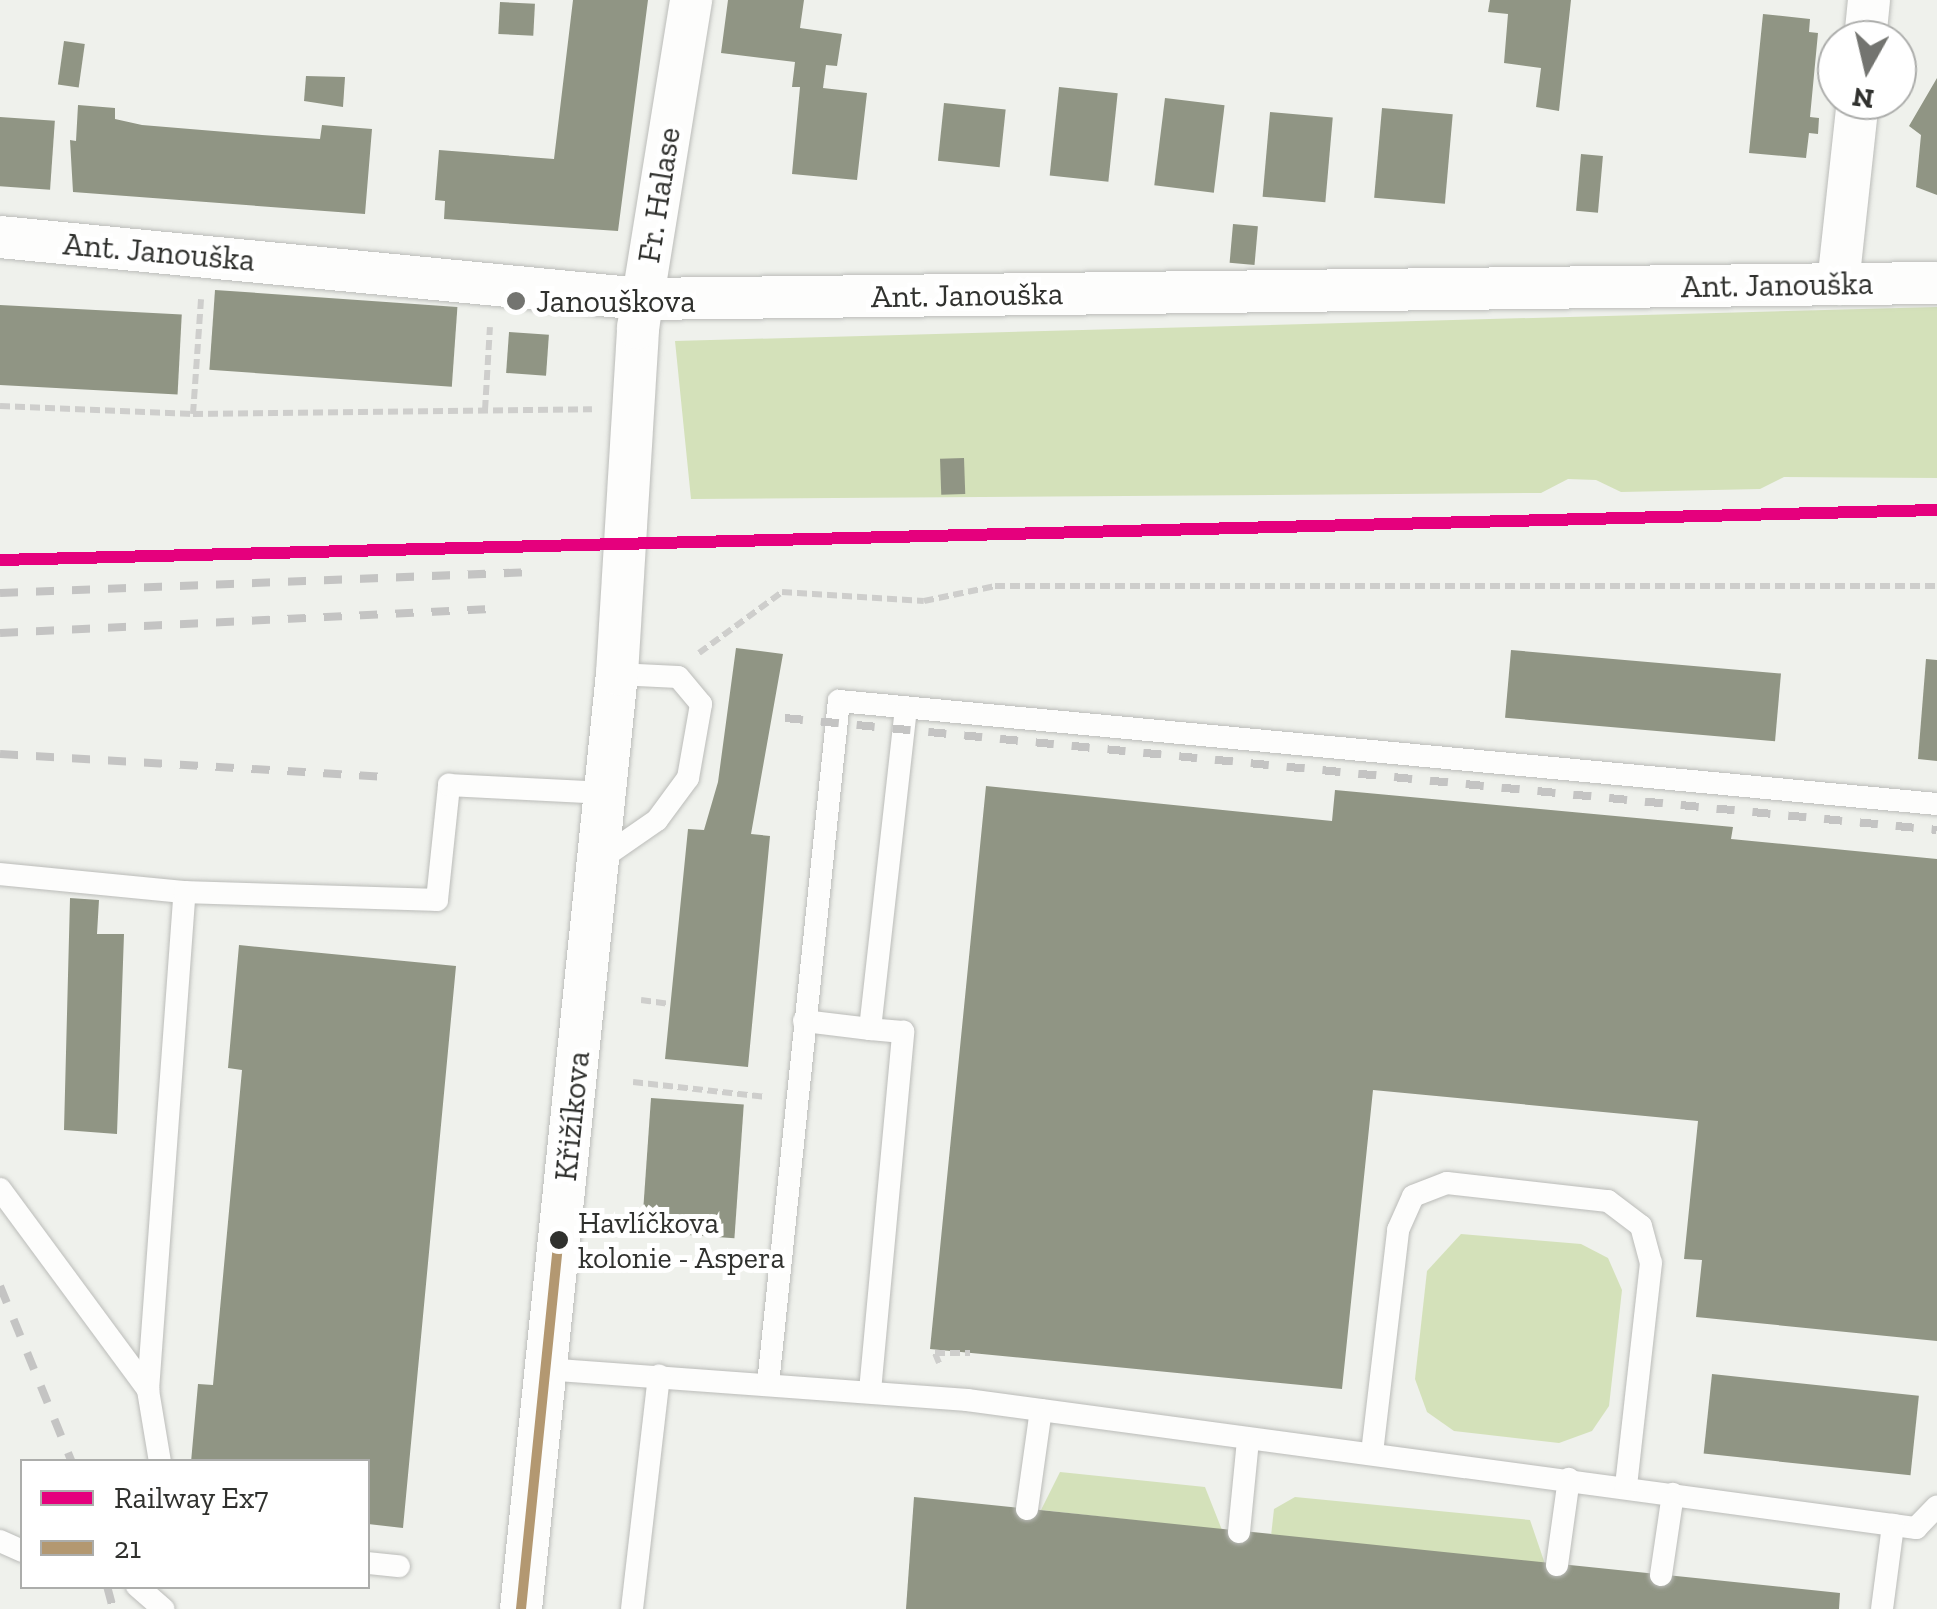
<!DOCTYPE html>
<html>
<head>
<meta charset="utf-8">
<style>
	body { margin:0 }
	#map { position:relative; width:1937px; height:1609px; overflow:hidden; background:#eff1ec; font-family:"Zilla Slab",serif }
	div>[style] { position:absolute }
	.green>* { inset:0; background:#d4e1ba }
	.building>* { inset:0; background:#909584; transform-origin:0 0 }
	.path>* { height:6px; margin-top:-3px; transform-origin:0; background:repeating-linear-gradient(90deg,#cececc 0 10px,transparent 0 15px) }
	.roads { filter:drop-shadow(0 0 2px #bbbcb9) drop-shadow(0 0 2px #bbbcb9) }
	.lane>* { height:22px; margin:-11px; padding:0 11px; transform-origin:11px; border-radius:11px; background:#fdfdfc }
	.street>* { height:42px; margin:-21px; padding:0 21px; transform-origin:21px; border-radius:21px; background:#fdfdfc }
	.rail>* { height:8px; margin-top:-4px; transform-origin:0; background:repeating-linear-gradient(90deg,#c4c4c3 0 18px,transparent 0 36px) }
	.bus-1>* { height:10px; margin:-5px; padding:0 5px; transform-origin:5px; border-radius:5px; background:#b39871 }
	.rail-1>* { height:12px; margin:-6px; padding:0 6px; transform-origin:6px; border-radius:6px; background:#e5007d }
	.dots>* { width:28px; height:28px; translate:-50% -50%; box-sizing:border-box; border:5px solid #fff; border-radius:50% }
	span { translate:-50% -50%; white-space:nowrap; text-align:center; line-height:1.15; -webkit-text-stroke:10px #fff; paint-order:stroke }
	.bus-label { font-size:30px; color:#30312e }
	.left { translate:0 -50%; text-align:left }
	.street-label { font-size:32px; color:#30312e }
	.poi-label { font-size:32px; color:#30312e }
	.legend { position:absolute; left:20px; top:1459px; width:350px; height:130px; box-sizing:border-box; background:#fff; border:2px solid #acadab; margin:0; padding:12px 18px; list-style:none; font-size:30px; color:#30312e }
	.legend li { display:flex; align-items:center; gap:20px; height:50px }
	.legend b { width:50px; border:2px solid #acadab }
	.north { position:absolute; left:1817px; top:20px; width:100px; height:100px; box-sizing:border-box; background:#fff; border:2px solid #acadab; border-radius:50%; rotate:188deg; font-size:28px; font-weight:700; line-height:40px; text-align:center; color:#30312e }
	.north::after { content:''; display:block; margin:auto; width:35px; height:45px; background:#737470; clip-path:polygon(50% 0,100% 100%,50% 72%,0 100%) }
</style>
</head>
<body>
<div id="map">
	<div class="green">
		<i style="clip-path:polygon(1937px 307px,1937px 478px,1784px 477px,1760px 489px,1621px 492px,1596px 480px,1568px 479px,1541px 493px,691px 499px,675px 341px)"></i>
		<i style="clip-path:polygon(1461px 1234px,1581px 1244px,1608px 1258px,1622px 1290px,1609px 1406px,1592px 1431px,1559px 1443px,1454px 1431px,1427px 1412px,1415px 1379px,1427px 1271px)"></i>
		<i style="clip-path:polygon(1060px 1472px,1205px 1487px,1222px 1530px,1041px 1510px)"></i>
		<i style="clip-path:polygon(1295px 1497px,1530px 1520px,1545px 1564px,1271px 1536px,1274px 1509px)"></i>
	</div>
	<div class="building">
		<i style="clip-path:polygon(573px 0,648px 0,618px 231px,444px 219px,445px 201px,435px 200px,439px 150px,554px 159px)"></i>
		<i style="clip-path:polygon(728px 0,804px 0,800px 28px,842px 34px,837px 66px,826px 65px,823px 88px,867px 93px,857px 180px,792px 174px,800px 87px,792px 87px,795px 62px,721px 53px)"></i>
		<i style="clip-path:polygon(1490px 0,1571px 0,1559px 111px,1536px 107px,1541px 68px,1504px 63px,1508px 14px,1488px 12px)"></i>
		<i style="left:500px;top:2px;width:35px;height:32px;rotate:3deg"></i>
		<i style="clip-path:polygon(1763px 14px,1810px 19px,1809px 32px,1818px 33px,1810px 117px,1819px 118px,1818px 134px,1809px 133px,1806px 158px,1749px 153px)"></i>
		<i style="left:64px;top:41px;width:21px;height:44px;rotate:8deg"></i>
		<i style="clip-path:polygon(306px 76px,345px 77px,343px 107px,304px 101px)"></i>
		<i style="clip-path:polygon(1937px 78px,1937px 195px,1916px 187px,1921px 135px,1909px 126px)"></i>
		<i style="left:1059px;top:87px;width:59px;height:89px;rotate:6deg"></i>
		<i style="left:1165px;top:98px;width:60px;height:88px;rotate:7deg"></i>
		<i style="left:944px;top:103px;width:62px;height:58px;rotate:6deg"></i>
		<i style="clip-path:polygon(78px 105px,115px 108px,115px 119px,142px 125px,262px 135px,320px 139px,322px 125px,372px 129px,365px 214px,73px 192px,70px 140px,76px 141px)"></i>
		<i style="left:1382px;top:108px;width:71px;height:90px;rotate:5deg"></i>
		<i style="left:1270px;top:112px;width:63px;height:85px;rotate:5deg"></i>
		<i style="left:0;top:117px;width:55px;height:69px;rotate:4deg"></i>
		<i style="left:1581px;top:154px;width:22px;height:57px;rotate:5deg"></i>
		<i style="left:1233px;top:224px;width:25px;height:39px;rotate:5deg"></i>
		<i style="left:215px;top:290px;width:243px;height:80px;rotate:4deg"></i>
		<i style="left:0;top:305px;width:182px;height:80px;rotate:3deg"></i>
		<i style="left:509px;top:332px;width:40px;height:41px;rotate:4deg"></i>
		<i style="left:964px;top:458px;width:36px;height:24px;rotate:88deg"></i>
		<i style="clip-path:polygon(736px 648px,783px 654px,751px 834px,770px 836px,748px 1067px,665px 1059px,688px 829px,704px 830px,718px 782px)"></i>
		<i style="left:1511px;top:650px;width:271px;height:68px;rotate:5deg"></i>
		<i style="clip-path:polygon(1926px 659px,1937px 660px,1937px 761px,1918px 759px)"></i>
		<i style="clip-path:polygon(986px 786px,1332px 821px,1335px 790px,1733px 827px,1731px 839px,1937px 859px,1937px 1341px,1696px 1317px,1702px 1260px,1684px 1259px,1698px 1121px,1373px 1090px,1342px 1389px,930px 1349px)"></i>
		<i style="clip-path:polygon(70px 898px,99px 900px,97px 934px,124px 934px,117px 1134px,64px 1130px)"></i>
		<i style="clip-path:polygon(239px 945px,456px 966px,403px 1528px,368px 1524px,368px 1462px,191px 1462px,198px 1384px,213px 1385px,242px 1070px,228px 1068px)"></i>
		<i style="left:651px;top:1098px;width:93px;height:134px;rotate:4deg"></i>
		<i style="left:1712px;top:1374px;width:208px;height:80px;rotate:6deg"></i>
		<i style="clip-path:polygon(914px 1497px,1840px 1593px,1839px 1609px,906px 1609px)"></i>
	</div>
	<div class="path">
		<i style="left:0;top:406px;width:193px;rotate:2.4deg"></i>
		<i style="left:193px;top:414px;width:115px;rotate:-86deg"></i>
		<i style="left:485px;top:410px;width:83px;rotate:-86.6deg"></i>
		<i style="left:193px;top:414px;width:399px;rotate:-0.7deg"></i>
		<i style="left:699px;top:653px;width:103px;rotate:-36.3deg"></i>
		<i style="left:782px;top:592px;width:142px;rotate:3.6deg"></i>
		<i style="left:924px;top:601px;width:73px;rotate:-11.9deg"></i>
		<i style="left:995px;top:586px;width:942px"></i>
		<i style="left:641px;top:1000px;width:29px;rotate:8deg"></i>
		<i style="left:633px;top:1082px;width:134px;rotate:6.4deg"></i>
		<i style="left:939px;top:1363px;width:11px;rotate:-112deg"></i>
		<i style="left:935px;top:1353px;width:35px"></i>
	</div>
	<div class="roads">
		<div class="lane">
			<i style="left:598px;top:861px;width:72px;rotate:-34.8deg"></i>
			<i style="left:657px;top:820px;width:52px;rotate:-53.6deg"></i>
			<i style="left:688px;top:778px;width:75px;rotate:-80deg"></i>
			<i style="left:701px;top:704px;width:35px;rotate:-130deg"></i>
			<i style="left:678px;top:677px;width:61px;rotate:-177.2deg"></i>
			<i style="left:0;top:874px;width:186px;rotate:5.6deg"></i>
			<i style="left:804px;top:1021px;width:66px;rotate:6.9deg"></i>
			<i style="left:0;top:1189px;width:250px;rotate:53.6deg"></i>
			<i style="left:545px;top:1369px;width:423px;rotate:4.2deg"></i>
			<i style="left:967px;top:1400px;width:958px;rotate:7.68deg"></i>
			<i style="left:1916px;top:1528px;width:30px;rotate:-46deg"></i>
			<i style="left:768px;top:1384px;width:687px;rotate:-84.07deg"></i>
			<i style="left:839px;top:701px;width:1103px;rotate:5.36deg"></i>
			<i style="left:870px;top:1391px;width:361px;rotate:-84.7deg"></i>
			<i style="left:903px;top:1032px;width:33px;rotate:-175deg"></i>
			<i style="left:870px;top:1029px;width:323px;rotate:-83.6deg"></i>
			<i style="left:1372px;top:1453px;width:225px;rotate:-83.3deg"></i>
			<i style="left:1398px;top:1230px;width:37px;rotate:-66deg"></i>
			<i style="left:1413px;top:1196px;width:36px;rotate:-21deg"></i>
			<i style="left:1447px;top:1183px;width:162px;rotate:6.4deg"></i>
			<i style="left:1608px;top:1201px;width:41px;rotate:37.1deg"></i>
			<i style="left:1641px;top:1226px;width:38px;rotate:75deg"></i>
			<i style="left:1651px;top:1263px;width:225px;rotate:96.4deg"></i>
			<i style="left:160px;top:1462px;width:73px;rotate:-99.5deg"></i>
			<i style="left:148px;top:1390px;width:499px;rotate:-85.8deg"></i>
			<i style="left:185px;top:892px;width:252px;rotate:1.8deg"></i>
			<i style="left:437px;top:900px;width:116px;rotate:-84deg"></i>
			<i style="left:449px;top:785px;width:156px;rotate:2.9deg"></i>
			<i style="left:1027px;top:1509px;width:100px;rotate:-82deg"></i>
			<i style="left:1239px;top:1532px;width:91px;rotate:-84.4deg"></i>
			<i style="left:0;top:1541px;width:24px;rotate:24deg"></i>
			<i style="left:368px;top:1563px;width:31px;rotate:6deg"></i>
			<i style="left:1557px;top:1565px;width:87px;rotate:-82.1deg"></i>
			<i style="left:1661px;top:1575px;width:82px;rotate:-81.6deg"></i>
			<i style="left:137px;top:1586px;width:35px;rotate:41deg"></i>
			<i style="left:632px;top:1609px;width:235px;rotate:-83.4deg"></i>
			<i style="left:1882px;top:1609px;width:85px;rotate:-82.5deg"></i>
		</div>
		<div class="street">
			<i style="left:1865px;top:40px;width:40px;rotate:-84.3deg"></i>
			<i style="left:0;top:237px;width:645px;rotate:5.52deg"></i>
			<i style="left:642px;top:299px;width:1295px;rotate:-0.71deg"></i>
			<i style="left:1838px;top:284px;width:185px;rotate:-83.8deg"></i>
			<i style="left:521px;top:1609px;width:940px;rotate:-84.14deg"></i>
			<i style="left:617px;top:674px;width:347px;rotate:-86.5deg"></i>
			<i style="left:638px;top:328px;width:332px;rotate:-80.8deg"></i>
		</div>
	</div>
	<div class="rail">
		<i style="left:0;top:593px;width:532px;rotate:-2.26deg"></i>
		<i style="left:0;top:633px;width:491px;rotate:-2.8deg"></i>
		<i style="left:785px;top:718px;width:1157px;rotate:5.55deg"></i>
		<i style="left:0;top:754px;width:391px;rotate:3.4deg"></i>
		<i style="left:0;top:1286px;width:190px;rotate:67.8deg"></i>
		<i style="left:107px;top:1586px;width:24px;rotate:75deg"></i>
	</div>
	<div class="bus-1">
		<i style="left:521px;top:1609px;width:373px;rotate:-84.2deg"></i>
	</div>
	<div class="rail-1">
		<i style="left:0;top:560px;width:1938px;rotate:-1.48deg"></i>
	</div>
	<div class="dots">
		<i style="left:516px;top:301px;background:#737470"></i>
		<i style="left:559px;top:1240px;background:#30312e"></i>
	</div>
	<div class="bus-label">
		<span class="left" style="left:578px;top:1240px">Havlíčkova<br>kolonie - Aspera</span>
	</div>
	<div class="street-label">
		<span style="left:659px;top:195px;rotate:-81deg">Fr. Halase</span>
		<span style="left:159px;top:252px;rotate:5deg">Ant. Janouška</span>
		<span style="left:1777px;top:285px;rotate:-1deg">Ant. Janouška</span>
		<span style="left:967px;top:295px;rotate:-1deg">Ant. Janouška</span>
		<span style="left:572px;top:1116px;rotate:-84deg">Křižíkova</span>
	</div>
	<div class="poi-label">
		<span class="left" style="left:536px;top:301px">Janouškova</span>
	</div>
	<ul class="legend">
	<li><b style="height:12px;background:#e5007d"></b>Railway Ex7</li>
	<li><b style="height:12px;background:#b39871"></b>21</li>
	</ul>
	<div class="north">N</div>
</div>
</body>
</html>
